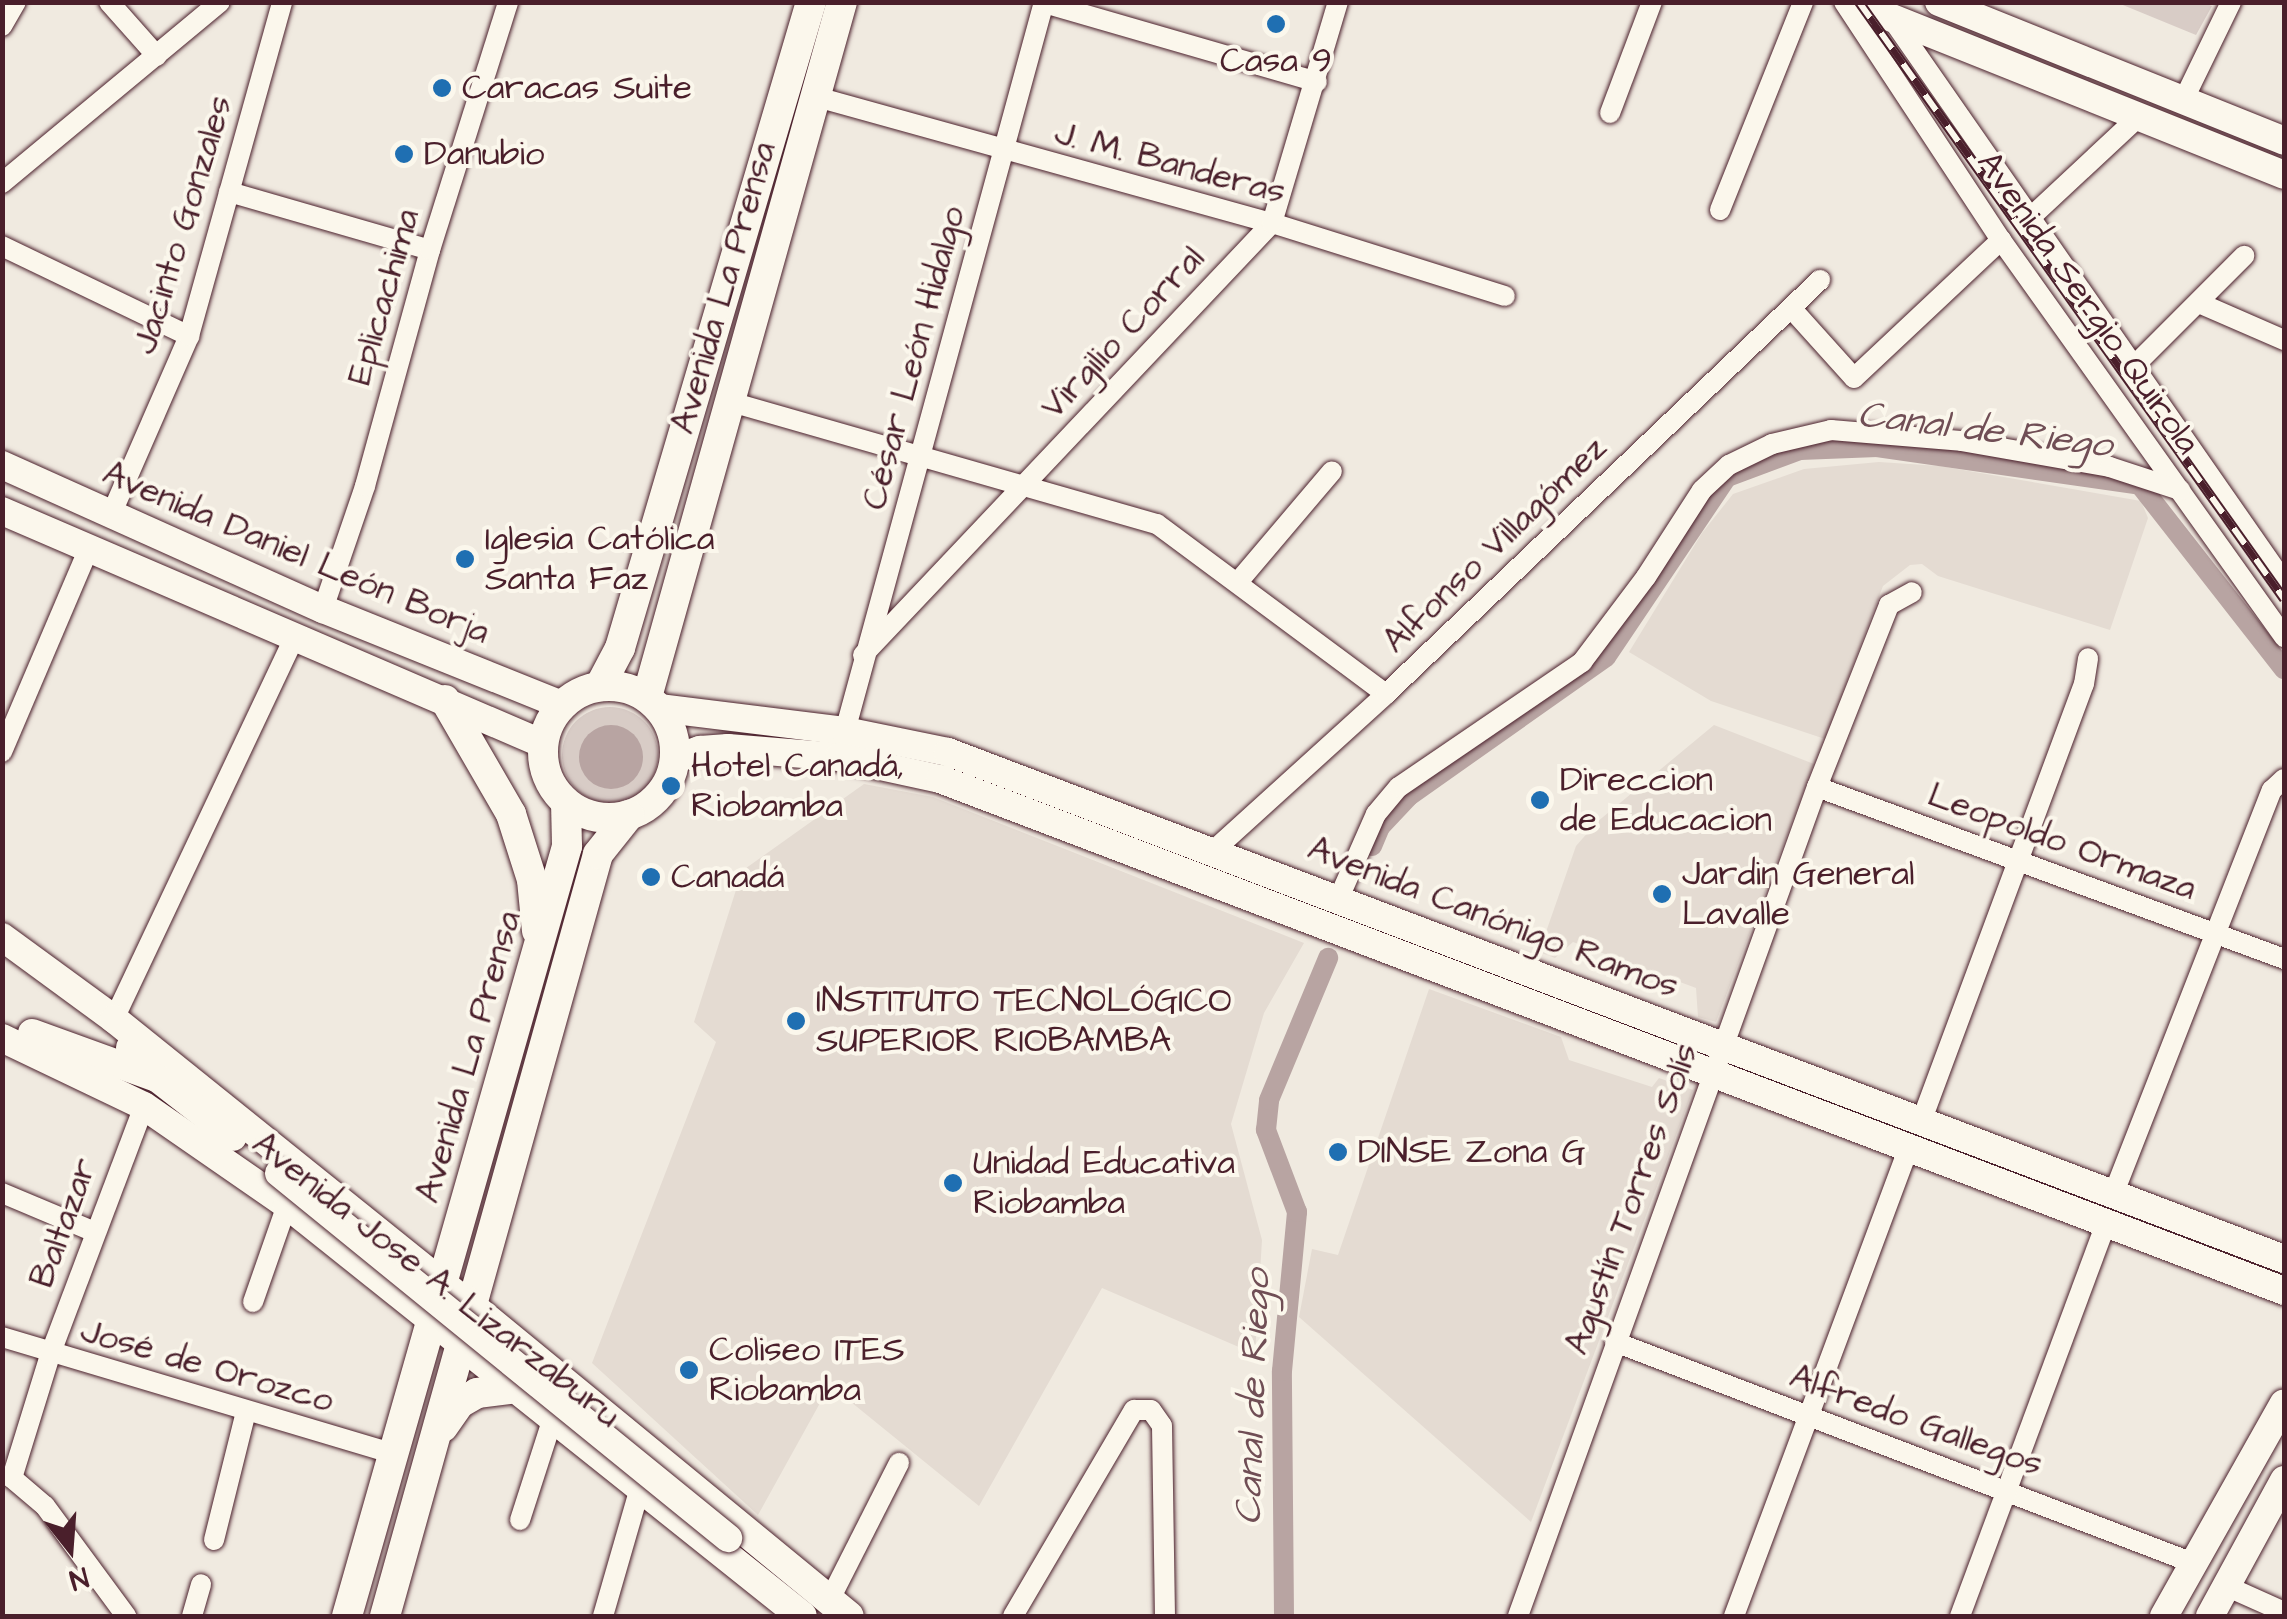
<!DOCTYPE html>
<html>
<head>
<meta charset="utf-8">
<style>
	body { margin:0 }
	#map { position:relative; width:2287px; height:1619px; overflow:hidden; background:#f0eae0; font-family:"Architects Daughter",sans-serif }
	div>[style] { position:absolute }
	.built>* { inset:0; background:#e4dbd2 }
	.green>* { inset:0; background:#d8ccc6 }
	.round { border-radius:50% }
	.water>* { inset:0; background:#b8a4a2 }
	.canal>* { height:20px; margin:-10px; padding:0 10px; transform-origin:10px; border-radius:10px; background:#b8a4a2 }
	.roads { filter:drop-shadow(0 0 2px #4a1f2b) drop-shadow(0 0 2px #4a1f2b) }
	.street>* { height:20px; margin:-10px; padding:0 10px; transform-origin:10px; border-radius:10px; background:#fbf7ec }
	.secondary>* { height:28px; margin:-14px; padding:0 14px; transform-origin:14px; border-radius:14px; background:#fbf7ec }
	.primary>* { height:30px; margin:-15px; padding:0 15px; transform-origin:15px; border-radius:15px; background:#fbf7ec }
	.primary>.ring { margin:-15px; padding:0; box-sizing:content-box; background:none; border:30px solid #fbf7ec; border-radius:50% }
	.rail>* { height:10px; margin-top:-5px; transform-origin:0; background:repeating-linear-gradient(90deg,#fbf7ec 0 19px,#4a1f2b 0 38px); box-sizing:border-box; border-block:2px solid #4a1f2b }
	.bridges { filter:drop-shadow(0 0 2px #4a1f2b) drop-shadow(0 0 2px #4a1f2b) }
	.secondary-bridge>* { height:28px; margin:-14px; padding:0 14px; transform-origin:14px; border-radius:14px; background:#fbf7ec }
	.dots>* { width:28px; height:28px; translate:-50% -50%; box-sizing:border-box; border:5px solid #fbf7ec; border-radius:50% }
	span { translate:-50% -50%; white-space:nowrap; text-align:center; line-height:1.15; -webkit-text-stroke:8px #fbf7ec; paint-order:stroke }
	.poi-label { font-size:35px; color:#4a1f2b }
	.left { translate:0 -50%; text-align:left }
	.street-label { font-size:35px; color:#4a1f2b }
	.water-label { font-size:38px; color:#704e55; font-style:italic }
	.frame { position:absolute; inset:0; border:5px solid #4a1f2b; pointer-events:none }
	.north { position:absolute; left:20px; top:1499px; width:100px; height:100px; -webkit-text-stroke:8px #fbf7ec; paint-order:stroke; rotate:163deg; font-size:28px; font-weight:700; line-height:40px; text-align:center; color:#4a1f2b }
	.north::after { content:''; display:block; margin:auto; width:35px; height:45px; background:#4a1f2b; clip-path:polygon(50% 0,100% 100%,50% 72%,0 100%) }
</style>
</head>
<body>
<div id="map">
	<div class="built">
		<i style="clip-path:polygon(1879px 462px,1940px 466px,2141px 501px,2148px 518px,2110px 630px,1938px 576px,1922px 564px,1910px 565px,1883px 586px,1825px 739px,1711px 701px,1629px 652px,1702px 533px,1733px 494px,1804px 469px)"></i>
		<i style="clip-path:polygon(1714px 725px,1814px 764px,1716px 1022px,1698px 1017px,1696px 988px,1573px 942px,1555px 958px,1539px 952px,1576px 846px,1597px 822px)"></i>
		<i style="clip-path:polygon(864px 784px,933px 797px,1304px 943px,1264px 1013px,1231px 1124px,1262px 1240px,1255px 1354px,1102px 1288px,979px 1506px,830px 1385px,758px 1515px,592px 1363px,716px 1042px,694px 1022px,742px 871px)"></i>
		<i style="clip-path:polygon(1429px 989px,1561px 1037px,1569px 1060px,1652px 1087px,1659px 1078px,1693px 1090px,1531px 1522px,1299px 1317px,1312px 1249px,1338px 1255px)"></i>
	</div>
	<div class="green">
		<i style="clip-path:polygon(2204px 3px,2212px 6px,2196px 35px,2118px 3px)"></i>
		<i class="round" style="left:562px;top:707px;width:96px;height:96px"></i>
	</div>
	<div class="water">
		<i class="round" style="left:579px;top:725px;width:64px;height:64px"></i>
	</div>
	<div class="canal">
		<i style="left:1372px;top:846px;width:21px;rotate:-67deg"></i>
		<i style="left:1380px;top:827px;width:42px;rotate:-46.9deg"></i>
		<i style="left:1409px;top:796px;width:241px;rotate:-35.2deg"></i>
		<i style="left:1606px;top:657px;width:217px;rotate:-56.1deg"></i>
		<i style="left:1727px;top:477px;width:78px;rotate:-20.3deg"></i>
		<i style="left:1800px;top:450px;width:77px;rotate:-2.2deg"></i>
		<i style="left:1877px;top:447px;width:266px;rotate:8.2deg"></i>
		<i style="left:2140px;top:485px;width:234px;rotate:52deg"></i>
		<i style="left:1284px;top:1616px;width:245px;rotate:-90.5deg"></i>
		<i style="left:1282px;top:1371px;width:160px;rotate:-84.6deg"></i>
		<i style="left:1297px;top:1212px;width:88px;rotate:-110.7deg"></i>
		<i style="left:1266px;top:1130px;width:30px;rotate:-84deg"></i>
		<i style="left:1269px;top:1100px;width:154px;rotate:-67.4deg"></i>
	</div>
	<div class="roads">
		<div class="street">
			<i style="left:109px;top:2px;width:72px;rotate:48.4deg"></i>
			<i style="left:1844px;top:2px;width:285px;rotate:56.6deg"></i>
			<i style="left:2001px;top:240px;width:488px;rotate:54.5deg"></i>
			<i style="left:1044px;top:3px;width:284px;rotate:16.1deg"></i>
			<i style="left:1890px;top:16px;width:690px;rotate:55.16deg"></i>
			<i style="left:2px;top:26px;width:28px;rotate:-60deg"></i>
			<i style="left:817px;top:97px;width:472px;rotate:15.5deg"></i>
			<i style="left:1272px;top:223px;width:244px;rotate:17.4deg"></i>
			<i style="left:2183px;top:101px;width:110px;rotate:-64.1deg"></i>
			<i style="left:1610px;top:113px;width:119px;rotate:-69.3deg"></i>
			<i style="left:2px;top:183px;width:283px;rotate:-39.7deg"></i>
			<i style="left:229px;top:192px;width:209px;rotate:16.1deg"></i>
			<i style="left:1720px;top:210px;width:224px;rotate:-68.2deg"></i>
			<i style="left:2031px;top:217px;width:145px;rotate:-43deg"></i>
			<i style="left:2px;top:246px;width:208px;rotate:25.7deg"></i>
			<i style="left:2199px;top:303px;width:93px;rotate:23.5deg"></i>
			<i style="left:1791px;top:308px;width:94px;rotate:48deg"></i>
			<i style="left:1854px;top:378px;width:202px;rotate:-43.2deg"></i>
			<i style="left:2134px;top:366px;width:156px;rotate:-45deg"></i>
			<i style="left:731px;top:402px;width:443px;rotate:16deg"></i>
			<i style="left:1157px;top:524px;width:285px;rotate:36.6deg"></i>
			<i style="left:110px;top:517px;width:197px;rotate:-66.4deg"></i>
			<i style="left:189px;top:336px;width:347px;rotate:-74.4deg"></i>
			<i style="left:1238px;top:582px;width:145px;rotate:-49.7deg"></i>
			<i style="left:323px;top:609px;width:130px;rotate:-71.1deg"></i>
			<i style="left:365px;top:486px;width:245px;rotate:-74.6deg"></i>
			<i style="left:430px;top:250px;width:260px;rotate:-72.5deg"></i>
			<i style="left:863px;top:655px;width:595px;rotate:-46.57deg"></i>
			<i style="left:1272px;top:223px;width:231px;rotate:-73.4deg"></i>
			<i style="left:845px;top:731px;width:756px;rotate:-74.73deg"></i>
			<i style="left:2px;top:752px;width:220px;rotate:-66.9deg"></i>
			<i style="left:1817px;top:787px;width:498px;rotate:20.2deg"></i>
			<i style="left:1212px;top:852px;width:235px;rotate:-42.2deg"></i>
			<i style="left:1386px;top:694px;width:600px;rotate:-43.65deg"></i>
			<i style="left:1338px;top:900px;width:94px;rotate:-66.2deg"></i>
			<i style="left:1376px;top:814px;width:35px;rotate:-50deg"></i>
			<i style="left:1399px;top:787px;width:222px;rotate:-34.3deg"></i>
			<i style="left:1582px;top:662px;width:106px;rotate:-53deg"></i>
			<i style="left:1646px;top:577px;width:103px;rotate:-57.2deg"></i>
			<i style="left:1702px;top:490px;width:37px;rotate:-43deg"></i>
			<i style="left:1729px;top:465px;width:48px;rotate:-26deg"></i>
			<i style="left:1772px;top:444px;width:61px;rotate:-13.3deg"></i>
			<i style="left:1831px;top:430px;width:130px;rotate:4.8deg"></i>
			<i style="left:1961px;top:441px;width:151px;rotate:9.9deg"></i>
			<i style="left:2110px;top:467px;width:74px;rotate:18.2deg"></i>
			<i style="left:114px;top:1019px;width:420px;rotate:-64.7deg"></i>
			<i style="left:1921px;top:1122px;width:467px;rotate:-69.6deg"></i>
			<i style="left:2084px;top:684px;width:26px;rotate:-81deg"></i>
			<i style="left:2px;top:1193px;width:101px;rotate:22.8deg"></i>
			<i style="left:2113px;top:1195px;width:435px;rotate:-68.6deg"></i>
			<i style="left:2272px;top:790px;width:16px;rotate:-43deg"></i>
			<i style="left:253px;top:1302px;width:103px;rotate:-70.7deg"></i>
			<i style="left:2px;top:1337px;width:410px;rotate:16.6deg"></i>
			<i style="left:1615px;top:1342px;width:619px;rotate:20.92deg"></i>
			<i style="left:12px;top:1478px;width:129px;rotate:-72.8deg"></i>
			<i style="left:50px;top:1355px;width:266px;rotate:-69.3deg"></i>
			<i style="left:12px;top:1478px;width:43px;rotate:40.3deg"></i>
			<i style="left:45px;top:1506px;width:137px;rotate:53.6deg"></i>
			<i style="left:520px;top:1520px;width:107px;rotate:-72.1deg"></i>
			<i style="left:214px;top:1540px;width:132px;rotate:-76deg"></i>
			<i style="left:2226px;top:1586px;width:64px;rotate:24.1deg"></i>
			<i style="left:829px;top:1601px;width:155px;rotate:-63.1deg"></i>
			<i style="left:192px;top:1616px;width:33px;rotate:-74deg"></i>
			<i style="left:603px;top:1616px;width:133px;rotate:-73.9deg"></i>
			<i style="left:1013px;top:1616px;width:239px;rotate:-59.6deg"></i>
			<i style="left:1134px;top:1410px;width:17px"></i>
			<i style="left:1151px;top:1410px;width:19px;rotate:55deg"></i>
			<i style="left:1162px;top:1426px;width:190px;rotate:89.1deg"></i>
			<i style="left:1518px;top:1616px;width:881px;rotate:-70.17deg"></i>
			<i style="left:1817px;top:787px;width:196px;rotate:-68.4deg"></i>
			<i style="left:1889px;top:605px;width:26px;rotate:-29deg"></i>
			<i style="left:1734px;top:1616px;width:501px;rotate:-69.54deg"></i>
			<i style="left:1960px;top:1616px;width:418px;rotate:-69.6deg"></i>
		</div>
		<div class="secondary">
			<i style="left:1852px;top:2px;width:465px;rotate:21.8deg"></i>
			<i style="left:1939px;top:2px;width:372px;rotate:21.9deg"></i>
			<i style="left:2px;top:465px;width:352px;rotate:24.2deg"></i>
			<i style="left:323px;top:609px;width:258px;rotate:21.9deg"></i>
			<i style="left:2px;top:511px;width:589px;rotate:23.3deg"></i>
			<i style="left:659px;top:708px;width:187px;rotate:7deg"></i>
			<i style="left:845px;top:731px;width:105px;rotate:11.5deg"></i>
			<i style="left:948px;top:752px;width:1429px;rotate:20.78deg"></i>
			<i style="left:675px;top:759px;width:27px;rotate:-20deg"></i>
			<i style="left:700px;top:750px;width:28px;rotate:-4deg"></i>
			<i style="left:728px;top:748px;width:111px;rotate:4.6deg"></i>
			<i style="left:839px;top:757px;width:103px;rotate:12.3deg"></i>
			<i style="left:940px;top:779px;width:1438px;rotate:20.85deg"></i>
			<i style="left:2px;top:937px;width:139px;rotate:36.2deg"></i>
			<i style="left:114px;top:1019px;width:457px;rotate:38.8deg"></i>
			<i style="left:32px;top:1033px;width:132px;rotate:19.9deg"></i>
			<i style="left:2px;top:1038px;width:157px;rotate:25.6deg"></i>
			<i style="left:144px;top:1106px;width:174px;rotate:34.7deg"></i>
			<i style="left:287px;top:1205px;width:223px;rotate:38.6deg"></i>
			<i style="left:130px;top:1048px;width:40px;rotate:48deg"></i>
			<i style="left:157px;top:1078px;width:96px;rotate:37.8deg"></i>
			<i style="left:2164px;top:1616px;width:244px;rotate:-60.6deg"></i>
			<i style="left:2210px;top:1616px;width:155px;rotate:-61.4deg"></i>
		</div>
		<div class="primary">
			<i style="left:600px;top:686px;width:43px;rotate:-62.2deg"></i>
			<i style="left:620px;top:648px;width:674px;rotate:-73.53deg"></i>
			<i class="ring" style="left:543px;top:686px;width:102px;height:102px"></i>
			<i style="left:647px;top:697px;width:722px;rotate:-74.33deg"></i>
			<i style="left:445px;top:700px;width:132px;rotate:59.9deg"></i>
			<i style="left:511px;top:814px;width:69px;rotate:72.3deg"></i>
			<i style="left:532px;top:880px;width:51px;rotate:84.4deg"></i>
			<i style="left:470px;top:1305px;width:490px;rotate:39.4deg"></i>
			<i style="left:461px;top:1344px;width:436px;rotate:38.6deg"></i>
			<i style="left:443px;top:1427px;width:29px;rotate:-55deg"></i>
			<i style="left:460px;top:1403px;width:20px;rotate:-30deg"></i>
			<i style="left:477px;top:1393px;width:38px;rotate:-7deg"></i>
			<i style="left:347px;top:1616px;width:801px;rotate:-74.05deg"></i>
			<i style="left:567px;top:846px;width:43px;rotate:-91.3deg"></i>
			<i style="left:385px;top:1616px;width:791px;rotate:-74.38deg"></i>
			<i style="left:598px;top:854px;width:50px;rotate:-51.5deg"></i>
		</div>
	</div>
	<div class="rail">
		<i style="left:1859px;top:2px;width:733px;rotate:54.55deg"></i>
	</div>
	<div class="bridges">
		<div class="secondary-bridge">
			<i style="left:279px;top:1173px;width:579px;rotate:39.11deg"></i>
		</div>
	</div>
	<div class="dots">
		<i style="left:1276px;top:24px;background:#1f6fb2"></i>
		<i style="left:442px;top:88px;background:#1f6fb2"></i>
		<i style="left:404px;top:154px;background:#1f6fb2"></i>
		<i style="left:465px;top:559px;background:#1f6fb2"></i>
		<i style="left:671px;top:786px;background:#1f6fb2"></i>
		<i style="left:1540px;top:800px;background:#1f6fb2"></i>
		<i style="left:651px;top:877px;background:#1f6fb2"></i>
		<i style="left:1662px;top:894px;background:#1f6fb2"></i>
		<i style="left:796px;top:1021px;background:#1f6fb2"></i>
		<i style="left:1338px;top:1152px;background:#1f6fb2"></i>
		<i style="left:953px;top:1183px;background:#1f6fb2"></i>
		<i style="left:689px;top:1370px;background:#1f6fb2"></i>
	</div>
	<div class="poi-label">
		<span style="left:1276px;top:61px">Casa 9</span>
		<span class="left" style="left:462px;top:88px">Caracas Suite</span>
		<span class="left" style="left:424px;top:154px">Danubio</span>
		<span class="left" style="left:485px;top:559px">Iglesia Católica<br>Santa Faz</span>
		<span class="left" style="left:691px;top:786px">Hotel Canadá,<br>Riobamba</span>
		<span class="left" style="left:1560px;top:800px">Direccion<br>de Educacion</span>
		<span class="left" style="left:1682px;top:894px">Jardin General<br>Lavalle</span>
		<span class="left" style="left:671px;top:877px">Canadá</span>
		<span class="left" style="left:816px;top:1021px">INSTITUTO TECNOLÓGICO<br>SUPERIOR RIOBAMBA</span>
		<span class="left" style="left:1358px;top:1152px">DINSE Zona G</span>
		<span class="left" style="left:973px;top:1183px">Unidad Educativa<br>Riobamba</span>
		<span class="left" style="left:709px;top:1370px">Coliseo ITES<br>Riobamba</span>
	</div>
	<div class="street-label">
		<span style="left:1170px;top:163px;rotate:15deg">J. M. Banderas</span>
		<span style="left:183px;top:225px;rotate:-73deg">Jacinto Gonzales</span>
		<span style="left:724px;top:288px;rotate:-74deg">Avenida La Prensa</span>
		<span style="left:384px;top:297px;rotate:-74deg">Eplicachima</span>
		<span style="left:2088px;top:303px;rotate:55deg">Avenida Sergio Quirola</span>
		<span style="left:1123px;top:333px;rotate:-47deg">Virgilio Corral</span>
		<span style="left:914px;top:358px;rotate:-75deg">César León Hidalgo</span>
		<span style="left:1495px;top:545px;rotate:-44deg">Alfonso Villagómez</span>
		<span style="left:296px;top:553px;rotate:23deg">Avenida Daniel León Borja</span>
		<span style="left:2062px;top:842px;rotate:20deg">Leopoldo Ormaza</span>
		<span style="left:1493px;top:918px;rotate:21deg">Avenida Canónigo Ramos</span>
		<span style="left:469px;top:1057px;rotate:-74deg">Avenida La Prensa</span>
		<span style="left:1632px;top:1199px;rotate:-70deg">Agustín Torres Solís</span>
		<span style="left:64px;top:1223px;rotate:-70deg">Baltazar</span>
		<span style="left:436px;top:1280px;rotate:38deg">Avenida Jose A. Lizarzaburu</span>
		<span style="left:207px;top:1366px;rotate:16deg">José de Orozco</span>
		<span style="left:1916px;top:1421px;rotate:20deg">Alfredo Gallegos</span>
	</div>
	<div class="water-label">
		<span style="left:1985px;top:431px;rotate:7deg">Canal de Riego</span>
		<span style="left:1254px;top:1397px;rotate:-88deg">Canal de Riego</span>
	</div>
	<div class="frame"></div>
	<div class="north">N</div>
</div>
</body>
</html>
